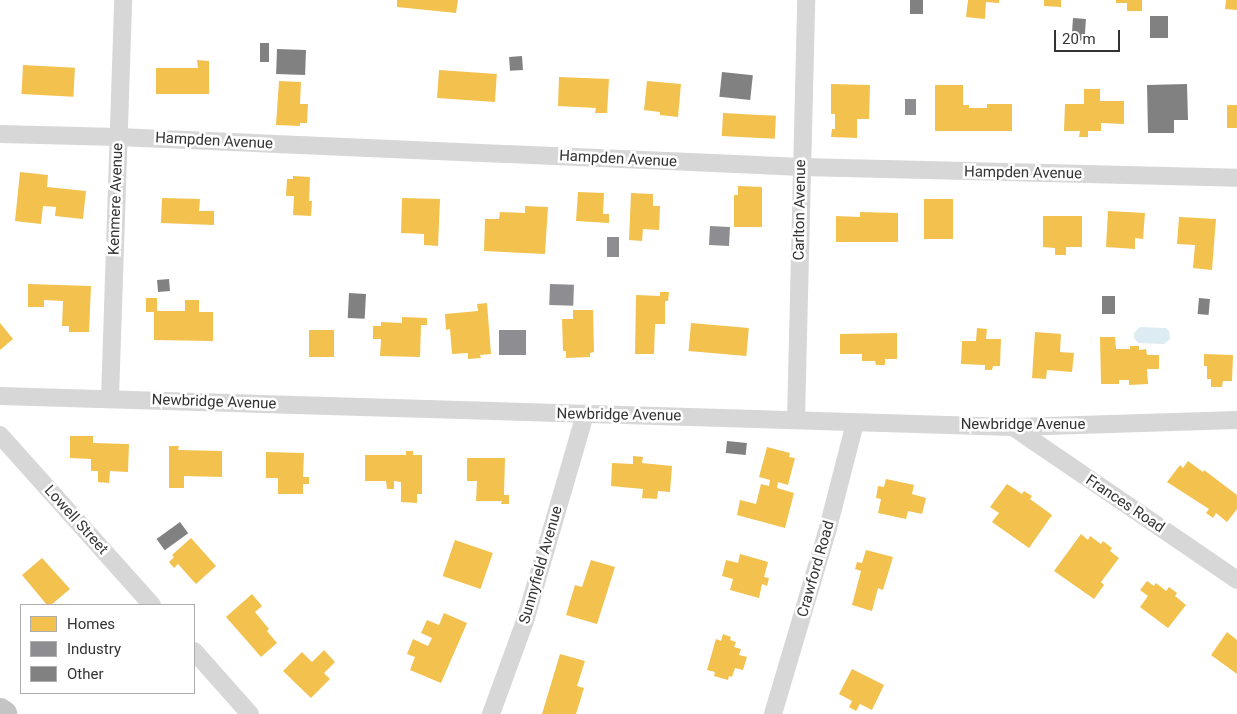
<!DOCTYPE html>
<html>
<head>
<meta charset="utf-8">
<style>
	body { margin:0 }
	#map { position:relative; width:1237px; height:714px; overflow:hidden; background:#fff; font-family:Roboto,sans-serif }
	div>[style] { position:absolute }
	.water>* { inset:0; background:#ddebf3 }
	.homes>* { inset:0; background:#f2c14e; transform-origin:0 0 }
	.industry>* { inset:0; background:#8d8d92; transform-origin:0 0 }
	.building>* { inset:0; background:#818181; transform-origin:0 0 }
	.minor>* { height:18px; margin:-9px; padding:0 9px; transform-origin:9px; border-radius:9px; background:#d7d7d7 }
	.motorway>* { height:28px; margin:-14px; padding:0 14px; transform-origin:14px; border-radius:14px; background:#c4c4c4 }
	span { translate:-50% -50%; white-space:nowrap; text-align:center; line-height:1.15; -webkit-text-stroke:5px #fff; paint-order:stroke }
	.street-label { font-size:15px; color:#333 }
	.legend { position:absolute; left:20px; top:604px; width:175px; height:90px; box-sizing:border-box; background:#fff; border:1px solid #adadad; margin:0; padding:6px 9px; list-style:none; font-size:15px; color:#333 }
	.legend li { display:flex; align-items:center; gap:10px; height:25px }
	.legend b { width:25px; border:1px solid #adadad }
	.scale { position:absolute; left:1054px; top:30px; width:66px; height:22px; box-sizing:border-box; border:2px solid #333; border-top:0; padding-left:6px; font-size:15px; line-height:18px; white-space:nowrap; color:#333; -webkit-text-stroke:4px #fff; paint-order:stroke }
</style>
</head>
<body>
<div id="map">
	<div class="water">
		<i style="clip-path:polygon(1140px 327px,1166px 328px,1169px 331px,1170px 339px,1164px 344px,1138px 343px,1134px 338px,1134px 333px)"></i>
	</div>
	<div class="homes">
		<i style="clip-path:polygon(397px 0,458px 0,456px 13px,397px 7px)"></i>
		<i style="clip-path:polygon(968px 0,999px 0,999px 3px,986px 2px,985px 19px,966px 17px)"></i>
		<i style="clip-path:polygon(1044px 0,1061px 0,1061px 7px,1044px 6px)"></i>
		<i style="clip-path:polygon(1116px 0,1142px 0,1142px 11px,1127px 11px,1127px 3px,1116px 3px)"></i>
		<i style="clip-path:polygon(1226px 0,1237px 0,1237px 10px,1225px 9px)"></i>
		<i style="clip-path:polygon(197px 60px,209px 61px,209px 94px,156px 94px,156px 68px,198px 68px)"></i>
		<i style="left:23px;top:65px;width:52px;height:29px;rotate:3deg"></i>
		<i style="left:439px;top:70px;width:58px;height:28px;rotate:4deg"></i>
		<i style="clip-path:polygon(559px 77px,609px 79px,607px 113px,595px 113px,596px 108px,558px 106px)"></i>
		<i style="clip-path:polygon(279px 81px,301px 82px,300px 104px,308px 104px,307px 123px,300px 123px,300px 126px,276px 125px)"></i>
		<i style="clip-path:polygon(647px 81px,681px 84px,678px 117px,660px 115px,660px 112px,644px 110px)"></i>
		<i style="clip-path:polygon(831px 84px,870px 85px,869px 119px,857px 119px,857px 138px,831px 137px,832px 129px,835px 129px,835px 114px,831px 114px)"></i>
		<i style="clip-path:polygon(935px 85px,963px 85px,963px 105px,969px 105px,969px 108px,987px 108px,987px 104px,1012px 104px,1012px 131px,935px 131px)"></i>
		<i style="clip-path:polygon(1084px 89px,1100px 89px,1100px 101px,1124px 101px,1124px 124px,1101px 123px,1101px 131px,1088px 131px,1088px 137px,1079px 137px,1080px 131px,1064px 131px,1065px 104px,1084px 104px)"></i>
		<i style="left:1227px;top:105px;width:10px;height:23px"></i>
		<i style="left:723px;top:113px;width:53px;height:23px;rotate:3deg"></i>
		<i style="clip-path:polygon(20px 172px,48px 175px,47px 187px,86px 191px,83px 219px,55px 216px,56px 207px,43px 206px,41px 224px,15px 221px)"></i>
		<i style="clip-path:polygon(293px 176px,310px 177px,309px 201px,312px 201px,311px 216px,293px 215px,294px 196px,286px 196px,287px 179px,293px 179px)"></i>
		<i style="clip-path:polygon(738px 186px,762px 187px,762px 227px,734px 227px,734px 195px,738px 195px)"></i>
		<i style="clip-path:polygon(578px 192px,604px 193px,603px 214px,609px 214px,609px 223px,576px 221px)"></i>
		<i style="clip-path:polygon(631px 193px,653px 194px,653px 206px,660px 206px,659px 230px,643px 229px,642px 241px,629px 240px)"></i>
		<i style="clip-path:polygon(162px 198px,200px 199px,199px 211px,214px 211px,214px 225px,161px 223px)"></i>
		<i style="clip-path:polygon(402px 198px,440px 199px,438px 246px,424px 245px,424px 234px,401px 233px)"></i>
		<i style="left:924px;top:199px;width:29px;height:40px"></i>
		<i style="clip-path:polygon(525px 206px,548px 207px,545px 254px,484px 251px,485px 219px,499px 219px,500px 212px,525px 213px)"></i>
		<i style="clip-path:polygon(1108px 211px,1145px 213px,1143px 239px,1135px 238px,1135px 249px,1106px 247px)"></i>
		<i style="clip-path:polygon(860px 212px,898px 213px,898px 242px,836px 242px,836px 216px,860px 217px)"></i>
		<i style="clip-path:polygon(1043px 216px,1082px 216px,1082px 247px,1066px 247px,1066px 255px,1055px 255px,1055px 248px,1043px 247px)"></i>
		<i style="clip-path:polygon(1179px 217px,1216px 219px,1212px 270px,1193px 268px,1195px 245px,1177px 244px)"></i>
		<i style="clip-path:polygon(28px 284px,91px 286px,89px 332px,69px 332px,69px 326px,62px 326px,63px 301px,44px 300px,44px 307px,28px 307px)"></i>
		<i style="clip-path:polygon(660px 292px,669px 292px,668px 301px,665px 301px,665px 324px,655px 324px,654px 354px,635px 354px,636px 295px,660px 296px)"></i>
		<i style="clip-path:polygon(146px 298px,157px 298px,157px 311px,185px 311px,185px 300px,199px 300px,199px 312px,213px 312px,213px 341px,154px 340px,154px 312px,146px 312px)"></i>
		<i style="clip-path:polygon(487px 303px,491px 354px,480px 355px,481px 358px,468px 359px,468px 353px,452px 354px,450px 329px,446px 330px,445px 314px,478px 311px,477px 304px)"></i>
		<i style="clip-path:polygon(573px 310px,593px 310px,594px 352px,590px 353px,590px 357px,566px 358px,566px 351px,563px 351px,562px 319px,573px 319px)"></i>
		<i style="clip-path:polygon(402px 317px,427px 318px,427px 325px,421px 325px,420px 357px,380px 356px,381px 339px,373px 339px,373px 326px,381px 326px,381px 322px,402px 323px)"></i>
		<i style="clip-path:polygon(0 323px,13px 339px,0 350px)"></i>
		<i style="left:691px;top:323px;width:58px;height:28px;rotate:5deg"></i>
		<i style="clip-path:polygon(977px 328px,987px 329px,986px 339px,1001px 339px,1000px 366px,993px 366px,992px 370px,985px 370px,985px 365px,961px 364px,962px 341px,976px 341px)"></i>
		<i style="left:309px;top:330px;width:25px;height:27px"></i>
		<i style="clip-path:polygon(1035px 332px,1061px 334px,1060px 352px,1074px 353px,1072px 372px,1047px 370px,1046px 379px,1032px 378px)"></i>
		<i style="clip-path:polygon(897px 333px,897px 359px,885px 359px,885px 365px,876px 365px,875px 361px,862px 361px,862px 354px,840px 354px,840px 334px)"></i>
		<i style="clip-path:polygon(1100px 337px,1115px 337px,1116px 349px,1130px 349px,1130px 346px,1139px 346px,1139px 350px,1146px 349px,1147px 355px,1159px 355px,1159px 369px,1147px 369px,1148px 384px,1129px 385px,1129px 380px,1119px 380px,1119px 384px,1101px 384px)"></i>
		<i style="clip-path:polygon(1204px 354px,1233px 355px,1232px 381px,1223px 381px,1222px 387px,1211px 387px,1211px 379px,1207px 379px,1207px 366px,1204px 366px)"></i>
		<i style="clip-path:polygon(70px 436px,93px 436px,93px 443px,129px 444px,128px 472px,110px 471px,109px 483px,98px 482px,98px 471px,91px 471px,91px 459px,70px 458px)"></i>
		<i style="clip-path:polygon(169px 446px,179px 446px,178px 450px,222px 451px,222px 477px,184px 476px,184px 488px,169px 488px)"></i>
		<i style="clip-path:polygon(767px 447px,790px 453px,789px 457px,795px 458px,788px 485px,778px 482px,777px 488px,794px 493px,785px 528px,737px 515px,740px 500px,756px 504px,761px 484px,769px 486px,770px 480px,759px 477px)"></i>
		<i style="clip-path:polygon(406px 451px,413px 451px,413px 455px,422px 455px,422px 494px,417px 494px,417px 503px,401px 502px,401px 482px,394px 481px,394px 489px,387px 489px,386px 481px,365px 481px,365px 455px,406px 455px)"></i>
		<i style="clip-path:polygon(266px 452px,304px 453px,303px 477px,309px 477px,309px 484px,303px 484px,303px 494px,278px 494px,278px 478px,266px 478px)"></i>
		<i style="clip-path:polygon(633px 456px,643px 457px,642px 463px,672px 466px,670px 492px,658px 491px,657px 499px,642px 498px,643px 489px,611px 486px,612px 463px,633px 464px)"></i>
		<i style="clip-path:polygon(467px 458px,505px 458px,504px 495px,509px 495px,509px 504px,501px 504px,502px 501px,476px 501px,477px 481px,467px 481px)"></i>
		<i style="clip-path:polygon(1188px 461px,1203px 472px,1204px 470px,1237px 495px,1237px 509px,1227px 522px,1216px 513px,1213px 518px,1206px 513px,1209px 509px,1167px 482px,1180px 465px,1183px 468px)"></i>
		<i style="clip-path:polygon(886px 479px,914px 485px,912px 494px,926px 498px,922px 514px,908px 511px,906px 519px,878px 513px,881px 499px,876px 498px,878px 486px,884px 487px)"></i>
		<i style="clip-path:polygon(1007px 484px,1022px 494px,1024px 491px,1032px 496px,1030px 499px,1052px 515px,1029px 548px,992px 522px,999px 513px,990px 507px)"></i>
		<i style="clip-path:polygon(1081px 534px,1088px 540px,1090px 536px,1101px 544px,1103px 541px,1112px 548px,1110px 551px,1119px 558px,1101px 582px,1104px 585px,1094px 599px,1054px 571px)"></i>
		<i style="clip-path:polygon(191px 538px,216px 566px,196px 584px,178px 564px,174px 568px,169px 562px,174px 557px,172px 555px)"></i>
		<i style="left:455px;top:540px;width:40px;height:38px;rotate:19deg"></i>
		<i style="clip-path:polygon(866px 550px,893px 557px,883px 590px,878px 588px,872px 611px,852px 605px,861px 571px,855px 569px,857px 562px,862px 563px)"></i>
		<i style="clip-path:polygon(740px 554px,768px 562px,764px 577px,769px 578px,767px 586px,762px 584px,759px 598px,730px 590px,733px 579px,722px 576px,726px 560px,738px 563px)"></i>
		<i style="clip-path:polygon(42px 558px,70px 589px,51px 605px,47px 605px,22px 575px)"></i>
		<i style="clip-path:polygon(591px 560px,615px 567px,597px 624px,566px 615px,575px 585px,582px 587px)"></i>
		<i style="clip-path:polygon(1147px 581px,1154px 586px,1156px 583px,1166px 591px,1169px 587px,1177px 593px,1175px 596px,1186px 605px,1168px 628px,1140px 607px,1148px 596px,1140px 590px)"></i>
		<i style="clip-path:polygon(252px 594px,262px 606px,255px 612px,269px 629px,267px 631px,277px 643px,261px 657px,226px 617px)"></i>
		<i style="clip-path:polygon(444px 613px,467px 623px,441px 683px,410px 670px,415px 657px,407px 654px,413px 639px,428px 646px,432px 638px,421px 633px,427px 620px,439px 625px)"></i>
		<i style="clip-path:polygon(1227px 632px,1237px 640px,1237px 674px,1211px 655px)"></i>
		<i style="clip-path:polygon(723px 634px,731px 637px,730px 640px,736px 642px,734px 647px,741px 649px,739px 655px,747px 657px,743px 670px,735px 668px,732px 677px,729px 676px,728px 680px,714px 676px,715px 672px,707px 670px,716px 639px,721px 641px)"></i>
		<i style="clip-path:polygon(324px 650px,335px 662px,324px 673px,330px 679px,311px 698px,283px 671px,302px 652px,312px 662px)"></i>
		<i style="clip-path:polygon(560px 654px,585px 661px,577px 686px,584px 688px,576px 714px,542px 714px)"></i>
		<i style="clip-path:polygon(852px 669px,884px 685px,872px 710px,860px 704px,856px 711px,849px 707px,852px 701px,839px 694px)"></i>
	</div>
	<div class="industry">
		<i style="left:905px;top:99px;width:11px;height:16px"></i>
		<i style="left:710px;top:226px;width:20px;height:19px;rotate:3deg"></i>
		<i style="left:607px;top:237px;width:12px;height:20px"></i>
		<i style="left:550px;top:284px;width:24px;height:21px;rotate:2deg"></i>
		<i style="left:499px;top:330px;width:27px;height:25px"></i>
	</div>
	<div class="building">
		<i style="left:910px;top:0;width:13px;height:14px"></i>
		<i style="left:1150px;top:16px;width:18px;height:22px"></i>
		<i style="left:1073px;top:18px;width:13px;height:22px;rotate:4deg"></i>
		<i style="left:260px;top:43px;width:9px;height:19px"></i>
		<i style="left:277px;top:49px;width:29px;height:25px;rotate:2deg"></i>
		<i style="left:522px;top:56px;width:14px;height:13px;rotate:86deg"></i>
		<i style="left:722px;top:72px;width:31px;height:25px;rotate:6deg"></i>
		<i style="clip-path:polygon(1187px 84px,1188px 120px,1174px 120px,1174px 133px,1148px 133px,1147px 85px)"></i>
		<i style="left:169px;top:279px;width:12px;height:12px;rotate:85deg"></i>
		<i style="left:349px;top:293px;width:17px;height:25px;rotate:3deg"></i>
		<i style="left:1102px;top:296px;width:13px;height:18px"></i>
		<i style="left:1199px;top:298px;width:11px;height:16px;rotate:5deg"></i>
		<i style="left:727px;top:441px;width:20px;height:12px;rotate:6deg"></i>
		<i style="left:180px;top:522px;width:14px;height:29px;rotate:54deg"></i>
	</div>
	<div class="minor">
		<i style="left:0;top:134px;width:118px;rotate:1.5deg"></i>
		<i style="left:118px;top:137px;width:685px;rotate:2.51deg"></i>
		<i style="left:802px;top:167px;width:435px;rotate:1.4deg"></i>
		<i style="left:0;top:396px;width:1013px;rotate:1.75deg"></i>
		<i style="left:1013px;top:427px;width:224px;rotate:-1.8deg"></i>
		<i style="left:110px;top:398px;width:398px;rotate:-88.1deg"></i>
		<i style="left:796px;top:419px;width:419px;rotate:-88.6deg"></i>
		<i style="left:1013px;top:427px;width:271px;rotate:34.3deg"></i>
		<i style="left:0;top:435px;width:228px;rotate:48.2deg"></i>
		<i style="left:194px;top:651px;width:84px;rotate:48.4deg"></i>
		<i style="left:491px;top:714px;width:99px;rotate:-69.9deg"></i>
		<i style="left:525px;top:621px;width:216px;rotate:-73.8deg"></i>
		<i style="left:773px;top:714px;width:194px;rotate:-73.5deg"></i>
		<i style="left:828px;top:528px;width:108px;rotate:-75.6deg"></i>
	</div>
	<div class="motorway">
		<i style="left:0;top:712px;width:4px;rotate:34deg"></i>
	</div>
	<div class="street-label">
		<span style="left:214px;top:141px;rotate:3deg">Hampden Avenue</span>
		<span style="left:618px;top:159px;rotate:3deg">Hampden Avenue</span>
		<span style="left:1023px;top:173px;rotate:1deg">Hampden Avenue</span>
		<span style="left:116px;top:199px;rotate:-88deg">Kenmere Avenue</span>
		<span style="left:800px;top:210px;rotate:-89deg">Carlton Avenue</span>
		<span style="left:214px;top:402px;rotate:2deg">Newbridge Avenue</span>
		<span style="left:619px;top:415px;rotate:1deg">Newbridge Avenue</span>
		<span style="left:1023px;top:425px">Newbridge Avenue</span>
		<span style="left:1125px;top:504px;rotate:34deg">Frances Road</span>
		<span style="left:76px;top:520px;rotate:48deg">Lowell Street</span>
		<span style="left:541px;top:565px;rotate:-74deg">Sunnyfield Avenue</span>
		<span style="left:816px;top:569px;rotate:-74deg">Crawford Road</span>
	</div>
	<ul class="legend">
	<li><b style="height:14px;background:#f2c14e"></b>Homes</li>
	<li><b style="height:14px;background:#8d8d92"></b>Industry</li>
	<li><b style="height:14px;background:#818181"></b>Other</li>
	</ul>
	<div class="scale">20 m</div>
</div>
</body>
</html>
